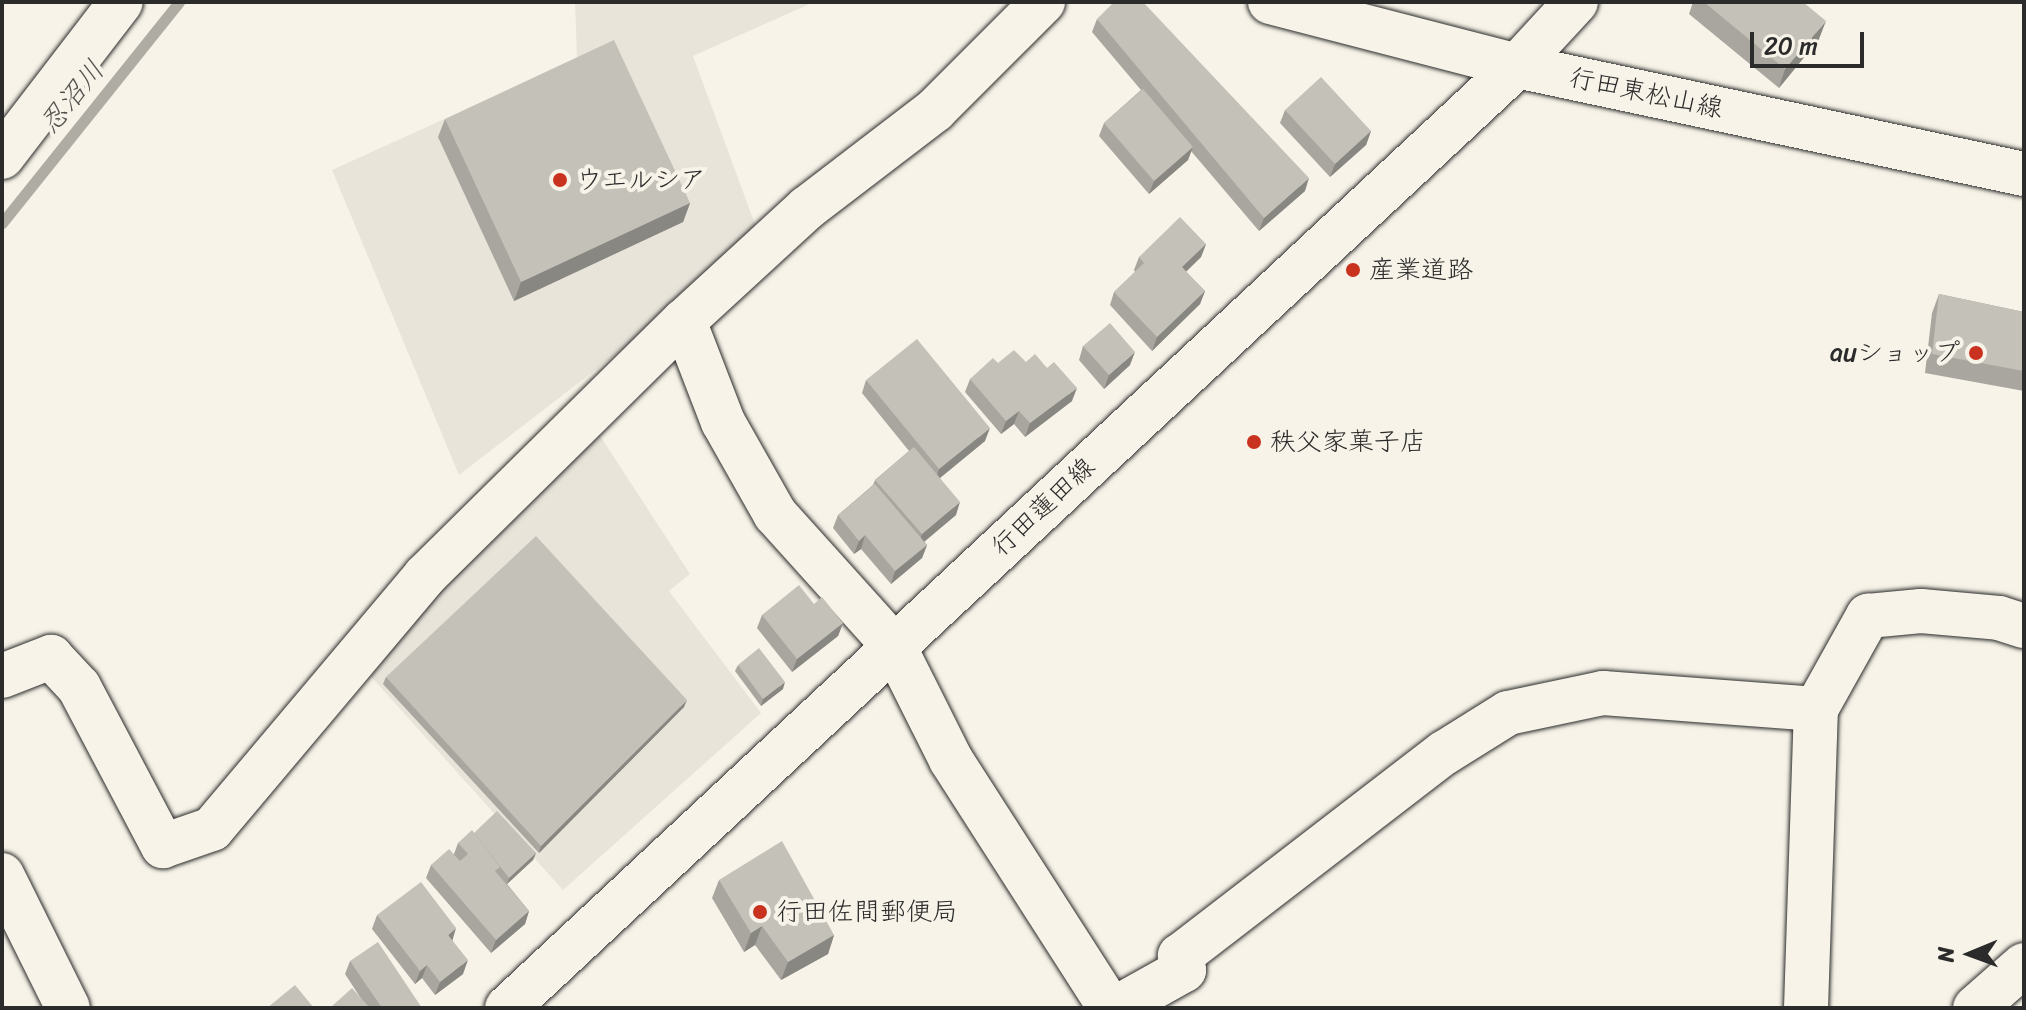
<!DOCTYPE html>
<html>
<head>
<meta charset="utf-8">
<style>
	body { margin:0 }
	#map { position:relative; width:2026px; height:1010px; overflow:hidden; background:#f7f3e8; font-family:Sriracha,"Klee One",sans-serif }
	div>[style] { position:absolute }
	.built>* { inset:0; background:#e8e4da }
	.stream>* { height:11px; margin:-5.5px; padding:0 5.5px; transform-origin:5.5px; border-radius:5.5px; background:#afaca4 }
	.roads { filter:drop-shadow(0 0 2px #2b2b2b) drop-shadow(0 0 2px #2b2b2b) }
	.minor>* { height:44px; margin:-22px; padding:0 22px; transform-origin:22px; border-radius:22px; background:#f7f3e8 }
	.major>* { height:44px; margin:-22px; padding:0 22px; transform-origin:22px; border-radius:22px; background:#f7f3e8 }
	.wall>* { inset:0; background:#a9a69f }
	.shaded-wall>* { inset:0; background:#898782 }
	.building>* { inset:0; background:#c4c1b9 }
	.dots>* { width:22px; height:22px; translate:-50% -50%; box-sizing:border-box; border:4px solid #f7f3e8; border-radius:50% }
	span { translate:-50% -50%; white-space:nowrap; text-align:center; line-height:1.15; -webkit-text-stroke:8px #f7f3e8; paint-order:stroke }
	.street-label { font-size:26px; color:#2b2b2b }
	.poi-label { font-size:26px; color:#2b2b2b }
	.left { translate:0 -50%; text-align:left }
	.right { translate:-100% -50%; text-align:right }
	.water-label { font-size:28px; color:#53524f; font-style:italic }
	.frame { position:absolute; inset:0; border:4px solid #2b2b2b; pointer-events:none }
	.north { position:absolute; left:1930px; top:914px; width:80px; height:80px; -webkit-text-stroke:6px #f7f3e8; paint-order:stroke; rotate:269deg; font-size:22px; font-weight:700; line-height:32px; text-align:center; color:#2b2b2b }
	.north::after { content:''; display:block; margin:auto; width:28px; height:36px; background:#2b2b2b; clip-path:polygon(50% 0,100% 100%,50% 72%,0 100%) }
	.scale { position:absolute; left:1750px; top:32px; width:114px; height:36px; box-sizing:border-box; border:4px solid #2b2b2b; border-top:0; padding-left:10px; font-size:24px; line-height:28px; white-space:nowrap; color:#2b2b2b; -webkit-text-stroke:6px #f7f3e8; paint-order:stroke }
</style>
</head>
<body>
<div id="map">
	<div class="built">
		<div style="clip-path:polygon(575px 2px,814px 2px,693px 56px,756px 227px,646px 331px,459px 475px,332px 170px,577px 59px)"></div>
		<div style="clip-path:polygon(593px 425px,690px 574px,669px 591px,761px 713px,563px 890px,365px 670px)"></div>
	</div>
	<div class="stream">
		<div style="left:2px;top:223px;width:283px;rotate:-51.3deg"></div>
	</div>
	<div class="roads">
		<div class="minor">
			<div style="left:2px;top:157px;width:195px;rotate:-52.5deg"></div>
			<div style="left:684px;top:321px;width:108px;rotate:68.9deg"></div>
			<div style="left:723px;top:422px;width:106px;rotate:60.5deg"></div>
			<div style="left:775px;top:514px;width:178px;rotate:48deg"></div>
			<div style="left:894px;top:646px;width:127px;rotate:63.4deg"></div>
			<div style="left:951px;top:760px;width:295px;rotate:57.3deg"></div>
			<div style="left:2px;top:676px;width:53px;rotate:-21.2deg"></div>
			<div style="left:51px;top:657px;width:41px;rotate:47deg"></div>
			<div style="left:79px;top:687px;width:180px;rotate:62.2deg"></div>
			<div style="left:163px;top:846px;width:52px;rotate:-19.1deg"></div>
			<div style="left:212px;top:829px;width:331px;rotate:-49.9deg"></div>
			<div style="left:425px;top:576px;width:363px;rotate:-44.6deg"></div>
			<div style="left:684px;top:321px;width:167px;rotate:-42.6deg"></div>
			<div style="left:807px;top:208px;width:161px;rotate:-37.4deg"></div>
			<div style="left:935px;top:110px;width:153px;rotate:-45deg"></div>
			<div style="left:2px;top:875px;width:148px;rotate:63.6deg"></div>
			<div style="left:1116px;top:1008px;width:78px;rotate:-29.2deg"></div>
			<div style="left:1184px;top:970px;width:15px;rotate:-106deg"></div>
			<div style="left:1180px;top:956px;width:333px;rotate:-37.6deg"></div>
			<div style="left:1444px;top:753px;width:75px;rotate:-32deg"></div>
			<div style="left:1508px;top:713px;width:97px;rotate:-11.9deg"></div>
			<div style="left:1603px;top:693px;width:214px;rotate:4.3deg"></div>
			<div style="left:1816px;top:709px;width:107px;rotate:-60.8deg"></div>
			<div style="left:1868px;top:616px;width:53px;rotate:-5.4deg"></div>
			<div style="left:1921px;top:611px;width:78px;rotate:5.1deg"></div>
			<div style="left:1999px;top:618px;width:26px;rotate:18deg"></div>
			<div style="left:1806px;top:1008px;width:299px;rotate:-88.1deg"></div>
			<div style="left:1975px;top:1008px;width:65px;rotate:-41.3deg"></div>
		</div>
		<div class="major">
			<div style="left:1270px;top:2px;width:255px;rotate:14.5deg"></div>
			<div style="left:1517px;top:66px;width:518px;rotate:12.03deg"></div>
			<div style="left:507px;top:1008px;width:1381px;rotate:-43deg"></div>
			<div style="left:1517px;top:66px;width:87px;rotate:-47.3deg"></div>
		</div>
	</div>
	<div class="wall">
		<div style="clip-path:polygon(1693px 2px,1803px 2px,1819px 39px,1779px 88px,1689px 14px)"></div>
		<div style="clip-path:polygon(1097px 19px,1305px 191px,1259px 231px,1191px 151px,1188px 160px,1149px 194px,1099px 136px,1104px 123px,1141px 90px,1092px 32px)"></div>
		<div style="clip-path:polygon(1285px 110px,1371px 131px,1366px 145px,1330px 177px,1280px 123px)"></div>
		<div style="clip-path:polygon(445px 119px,690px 203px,683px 222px,514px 301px,438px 137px)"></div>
		<div style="clip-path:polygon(1206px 244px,1201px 257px,1186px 272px,1205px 291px,1200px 304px,1152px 351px,1110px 305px,1114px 292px,1135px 272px,1134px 270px,1139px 257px)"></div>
		<div style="clip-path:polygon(1939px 294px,2024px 312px,2024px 391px,1925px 373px,1932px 313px)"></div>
		<div style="clip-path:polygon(1083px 346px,1130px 365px,1104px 389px,1079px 360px)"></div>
		<div style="clip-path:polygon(1026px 362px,1047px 368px,1072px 401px,1025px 437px,1014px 424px,1001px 434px,965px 392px,970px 379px,998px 363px)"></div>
		<div style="clip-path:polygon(866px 380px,985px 441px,940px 478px,956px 515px,924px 541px,927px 545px,922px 558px,891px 584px,861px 549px,854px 554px,833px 528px,838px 515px,873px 485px,875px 480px,909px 451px,862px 393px)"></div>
		<div style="clip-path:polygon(814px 604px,843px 623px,838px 636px,792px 672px,757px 628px,762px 615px)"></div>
		<div style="clip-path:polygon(738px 665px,783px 689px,761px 706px,735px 671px)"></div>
		<div style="clip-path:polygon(386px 677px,684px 707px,539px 853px,383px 684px)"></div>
		<div style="clip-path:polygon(474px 833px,536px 853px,533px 860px,507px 884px,529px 911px,525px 924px,491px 953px,426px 878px,431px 865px,454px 854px,458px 843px)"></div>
		<div style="clip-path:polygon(719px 880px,834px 935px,828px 954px,781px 980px,755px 945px,744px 952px,712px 898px)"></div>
		<div style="clip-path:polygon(377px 915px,452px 940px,463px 974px,435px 995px,422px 978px,415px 984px,372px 929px)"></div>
		<div style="clip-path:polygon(350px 961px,422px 1008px,330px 1008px,362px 1000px,345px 974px)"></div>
	</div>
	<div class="shaded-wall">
		<div style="clip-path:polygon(1826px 21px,1819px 39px,1779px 88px,1785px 69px)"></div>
		<div style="clip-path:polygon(1371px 131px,1366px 145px,1330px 177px,1335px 164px)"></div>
		<div style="clip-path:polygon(1193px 147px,1188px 160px,1149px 194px,1154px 181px)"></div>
		<div style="clip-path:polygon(1309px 178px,1305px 191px,1259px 231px,1264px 218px)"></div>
		<div style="clip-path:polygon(690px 203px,683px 222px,514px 301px,521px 282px)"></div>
		<div style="clip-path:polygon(1206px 244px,1201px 257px,1177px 280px,1182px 267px)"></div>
		<div style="clip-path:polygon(1205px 291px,1200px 304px,1152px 351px,1157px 337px)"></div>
		<div style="clip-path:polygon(1135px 352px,1130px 365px,1104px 389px,1109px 375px)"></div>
		<div style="clip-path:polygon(1077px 388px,1072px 401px,1025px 437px,1030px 423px)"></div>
		<div style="clip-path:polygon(1019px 411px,1014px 424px,1001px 434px,1006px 421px)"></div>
		<div style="clip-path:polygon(990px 428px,985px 441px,935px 482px,939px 469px)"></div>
		<div style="clip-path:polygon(960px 502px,956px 515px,917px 548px,922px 534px)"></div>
		<div style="clip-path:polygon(865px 535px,861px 549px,854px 554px,859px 541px)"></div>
		<div style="clip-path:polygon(927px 545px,922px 558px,891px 584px,895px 571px)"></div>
		<div style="clip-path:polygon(843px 623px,838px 636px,792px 672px,797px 659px)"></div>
		<div style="clip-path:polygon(785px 682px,783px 689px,761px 706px,763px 699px)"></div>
		<div style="clip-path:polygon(687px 700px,684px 707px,539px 853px,541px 846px)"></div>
		<div style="clip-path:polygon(536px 853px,533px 860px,507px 884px,509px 878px)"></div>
		<div style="clip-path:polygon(529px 911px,525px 924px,491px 953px,496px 940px)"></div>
		<div style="clip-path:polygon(762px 926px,755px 945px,744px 952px,751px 933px)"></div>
		<div style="clip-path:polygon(456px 928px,452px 942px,448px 935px)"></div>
		<div style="clip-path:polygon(834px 935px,828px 954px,781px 980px,788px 962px)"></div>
		<div style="clip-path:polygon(468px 960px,463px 974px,435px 995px,440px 982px)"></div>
		<div style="clip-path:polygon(427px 965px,422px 978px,415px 984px,420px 971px)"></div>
	</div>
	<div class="building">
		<div style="clip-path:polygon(1114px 2px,1143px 2px,1309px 178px,1264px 218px,1097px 19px)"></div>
		<div style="clip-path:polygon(1704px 2px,1803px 2px,1826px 21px,1785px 69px)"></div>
		<div style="clip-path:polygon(614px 40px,690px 203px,521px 282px,445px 119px)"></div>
		<div style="clip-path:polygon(1321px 77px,1371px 131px,1335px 164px,1285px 110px)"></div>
		<div style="clip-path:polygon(1143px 89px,1193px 147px,1154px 181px,1104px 123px)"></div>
		<div style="clip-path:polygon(1180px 217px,1206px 244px,1182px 267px,1205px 291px,1157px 337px,1114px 292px,1144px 263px,1139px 257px)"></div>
		<div style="clip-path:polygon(1939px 294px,2024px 312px,2024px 371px,1932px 354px)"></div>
		<div style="clip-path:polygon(1110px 323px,1135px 352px,1109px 375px,1083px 346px)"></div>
		<div style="clip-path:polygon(917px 339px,990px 428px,939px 469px,866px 380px)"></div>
		<div style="clip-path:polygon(1014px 350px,1026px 362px,1035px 354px,1047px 368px,1054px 362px,1077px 388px,1030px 423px,1019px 411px,1006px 421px,970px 379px,993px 358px,998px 363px)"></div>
		<div style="clip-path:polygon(914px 447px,960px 502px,922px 534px,875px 480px)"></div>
		<div style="clip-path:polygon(875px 484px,927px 545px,895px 571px,865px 535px,859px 541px,838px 515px)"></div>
		<div style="clip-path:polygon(536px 536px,687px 700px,541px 846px,386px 677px)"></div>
		<div style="clip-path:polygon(799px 585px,814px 604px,822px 597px,843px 623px,797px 659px,762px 615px)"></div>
		<div style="clip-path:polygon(759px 648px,785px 682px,763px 699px,738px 665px)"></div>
		<div style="clip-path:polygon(497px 811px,536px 853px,509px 878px,474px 833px)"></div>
		<div style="clip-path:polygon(472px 830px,500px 867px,495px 871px,529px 911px,496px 940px,431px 865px,449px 849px,460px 861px,468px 854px,458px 843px)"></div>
		<div style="clip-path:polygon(782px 841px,834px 935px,788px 962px,762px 926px,751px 933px,719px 880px)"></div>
		<div style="clip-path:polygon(421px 882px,456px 928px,448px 935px,468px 960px,440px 982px,427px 965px,420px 971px,377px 915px)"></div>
		<div style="clip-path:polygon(378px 942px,422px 1008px,382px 1008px,350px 961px)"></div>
		<div style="clip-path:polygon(295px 985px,314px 1008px,267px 1008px)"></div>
		<div style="clip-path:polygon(352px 988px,370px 1008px,330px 1008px)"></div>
	</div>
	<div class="dots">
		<div style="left:560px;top:180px;background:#c8321e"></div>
		<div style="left:1353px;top:270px;background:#c8321e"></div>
		<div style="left:1976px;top:353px;background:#c8321e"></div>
		<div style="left:1254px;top:442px;background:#c8321e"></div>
		<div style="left:760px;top:912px;background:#c8321e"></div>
	</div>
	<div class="street-label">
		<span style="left:1646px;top:93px;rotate:12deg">行田東松山線</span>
		<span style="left:1043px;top:507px;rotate:-43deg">行田蓮田線</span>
	</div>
	<div class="poi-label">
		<span class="left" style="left:576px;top:180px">ウエルシア</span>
		<span class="left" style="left:1369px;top:270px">産業道路</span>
		<span class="right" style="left:1960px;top:353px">auショップ</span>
		<span class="left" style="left:1270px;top:442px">秩父家菓子店</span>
		<span class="left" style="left:776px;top:912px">行田佐間郵便局</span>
	</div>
	<div class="water-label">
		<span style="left:72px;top:97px;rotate:-51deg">忍沼川</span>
	</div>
	<div class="frame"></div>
	<div class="north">N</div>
	<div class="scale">20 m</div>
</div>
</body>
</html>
